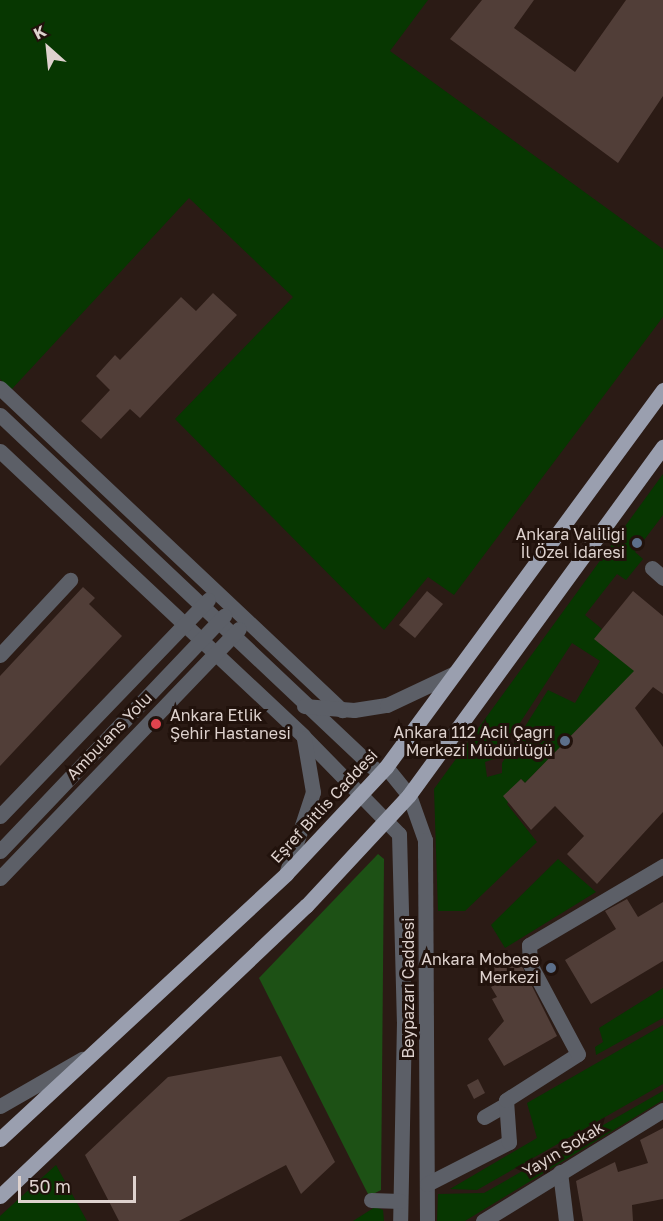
<!DOCTYPE html>
<html>
<head>
<meta charset="utf-8">
<style>
	body { margin:0 }
	#map { position:relative; width:663px; height:1221px; overflow:hidden; background:#2b1b15; font-family:"Golos Text",sans-serif }
	div>[style] { position:absolute }
	.green>* { inset:0; background:#073701 }
	.forest>* { inset:0; background:#1d5115 }
	.building>* { inset:0; background:#513e38 }
	.minor>* { height:15px; margin:-7.5px; padding:0 7.5px; transform-origin:7.5px; border-radius:7.5px; background:#5c5f67 }
	.major>* { height:15px; margin:-7.5px; padding:0 7.5px; transform-origin:7.5px; border-radius:7.5px; background:#9a9faf }
	.dots>* { width:16px; height:16px; translate:-50% -50%; box-sizing:border-box; border:3px solid #21120c; border-radius:50% }
	span { translate:-50% -50%; white-space:nowrap; text-align:center; line-height:1.15; -webkit-text-stroke:6px #21120c; paint-order:stroke }
	.poi-label { font-size:16px; color:#ded2ce }
	.right { translate:-100% -50%; text-align:right }
	.left { translate:0 -50%; text-align:left }
	.street-label { font-size:16px; color:#ded2ce }
	.north { position:absolute; left:18px; top:18px; width:60px; height:60px; -webkit-text-stroke:4px #21120c; paint-order:stroke; rotate:333deg; font-size:16px; font-weight:700; line-height:24px; text-align:center; color:#ded2ce }
	.north::after { content:''; display:block; margin:auto; width:21px; height:27px; background:#ded2ce; clip-path:polygon(50% 0,100% 100%,50% 72%,0 100%) }
	.scale { position:absolute; left:18px; top:1176px; width:118px; height:27px; box-sizing:border-box; border:3px solid #ded2ce; border-top:0; padding-left:8px; font-size:18px; line-height:21px; white-space:nowrap; color:#ded2ce; -webkit-text-stroke:4px #21120c; paint-order:stroke }
</style>
</head>
<body>
<div id="map">
	<div class="green">
		<div style="clip-path:polygon(0 0,428px 0,390px 51px,663px 249px,663px 317px,454px 595px,428px 577px,384px 630px,175px 419px,293px 297px,189px 198px,11px 390px,0 379px)"></div>
		<div style="clip-path:polygon(evenodd,663px 474px,663px 515px,635px 552px,643px 559px,626px 580px,617px 574px,585px 615px,602px 629px,595px 639px,635px 671px,525px 783px,521px 779px,507px 804px,537px 842px,465px 911px,438px 911px,434px 789px,663px 474px,572px 643px,600px 661px,575px 703px,548px 690px,502px 763px,502px 773px,487px 777px,485px 762px,497px 758px,572px 643px)"></div>
		<div style="clip-path:polygon(558px 859px,596px 892px,505px 948px,491px 925px)"></div>
		<div style="clip-path:polygon(663px 988px,663px 1018px,596px 1055px,595px 1047px,603px 1042px,599px 1028px)"></div>
		<div style="clip-path:polygon(663px 1025px,663px 1084px,477px 1190px,450px 1189px,537px 1138px,527px 1103px)"></div>
		<div style="clip-path:polygon(663px 1091px,663px 1100px,465px 1221px,437px 1221px,438px 1194px,484px 1193px)"></div>
		<div style="clip-path:polygon(56px 1165px,87px 1221px,0 1221px,0 1216px)"></div>
		<div style="clip-path:polygon(375px 1207px,383px 1210px,384px 1221px,353px 1221px)"></div>
	</div>
	<div class="forest">
		<div style="clip-path:polygon(378px 854px,384px 859px,381px 1190px,369px 1196px,259px 978px)"></div>
	</div>
	<div class="building">
		<div style="clip-path:polygon(482px 0,534px 0,514px 28px,575px 72px,626px 0,663px 0,663px 96px,618px 163px,450px 39px)"></div>
		<div style="clip-path:polygon(213px 293px,237px 315px,140px 418px,130px 409px,101px 439px,81px 421px,110px 390px,96px 376px,115px 355px,120px 360px,181px 297px,196px 311px)"></div>
		<div style="clip-path:polygon(83px 587px,95px 598px,89px 604px,122px 636px,0 766px,0 676px)"></div>
		<div style="clip-path:polygon(427px 591px,443px 604px,415px 638px,399px 625px)"></div>
		<div style="clip-path:polygon(633px 591px,663px 616px,663px 694px,653px 687px,635px 708px,663px 747px,663px 812px,597px 884px,567px 854px,584px 836px,555px 806px,531px 830px,503px 796px,521px 779px,525px 783px,634px 671px,594px 639px)"></div>
		<div style="clip-path:polygon(627px 899px,638px 917px,663px 902px,663px 961px,591px 1004px,565px 960px,616px 929px,605px 911px)"></div>
		<div style="clip-path:polygon(516px 954px,557px 1036px,504px 1066px,488px 1039px,504px 1021px,492px 999px,497px 997px,491px 987px,498px 983px,490px 968px)"></div>
		<div style="clip-path:polygon(281px 1056px,335px 1162px,301px 1194px,286px 1165px,179px 1221px,119px 1221px,85px 1155px,168px 1077px)"></div>
		<div style="clip-path:polygon(478px 1079px,485px 1093px,474px 1099px,467px 1085px)"></div>
		<div style="clip-path:polygon(663px 1128px,663px 1199px,632px 1205px,633px 1221px,583px 1221px,576px 1181px,615px 1162px,618px 1172px,648px 1163px,640px 1140px)"></div>
	</div>
	<div class="minor">
		<div style="left:0;top:388px;width:470px;rotate:43.3deg"></div>
		<div style="left:0;top:415px;width:521px;rotate:43.37deg"></div>
		<div style="left:0;top:451px;width:416px;rotate:43.2deg"></div>
		<div style="left:303px;top:736px;width:137px;rotate:45.6deg"></div>
		<div style="left:399px;top:834px;width:187px;rotate:88.5deg"></div>
		<div style="left:404px;top:1021px;width:200px;rotate:91.1deg"></div>
		<div style="left:652px;top:568px;width:15px;rotate:42deg"></div>
		<div style="left:0;top:655px;width:103px;rotate:-47deg"></div>
		<div style="left:304px;top:706px;width:50px;rotate:4.6deg"></div>
		<div style="left:354px;top:710px;width:33px;rotate:-9deg"></div>
		<div style="left:387px;top:705px;width:75px;rotate:-25.2deg"></div>
		<div style="left:386px;top:767px;width:36px;rotate:51deg"></div>
		<div style="left:409px;top:795px;width:48px;rotate:70.4deg"></div>
		<div style="left:425px;top:840px;width:381px;rotate:89.7deg"></div>
		<div style="left:0;top:816px;width:300px;rotate:-46.1deg"></div>
		<div style="left:0;top:851px;width:325px;rotate:-46.4deg"></div>
		<div style="left:287px;top:871px;width:83px;rotate:-71.8deg"></div>
		<div style="left:313px;top:792px;width:54px;rotate:-99.6deg"></div>
		<div style="left:0;top:878px;width:345px;rotate:-46.2deg"></div>
		<div style="left:0;top:1106px;width:95px;rotate:-29.8deg"></div>
		<div style="left:484px;top:1117px;width:22px;rotate:-30deg"></div>
		<div style="left:560px;top:1172px;width:49px;rotate:83deg"></div>
		<div style="left:427px;top:1184px;width:92px;rotate:-27.1deg"></div>
		<div style="left:509px;top:1142px;width:42px;rotate:-94.1deg"></div>
		<div style="left:506px;top:1100px;width:85px;rotate:-32.6deg"></div>
		<div style="left:578px;top:1054px;width:102px;rotate:-118.1deg"></div>
		<div style="left:530px;top:964px;width:19px;rotate:-93deg"></div>
		<div style="left:529px;top:945px;width:156px;rotate:-30.5deg"></div>
		<div style="left:371px;top:1200px;width:29px;rotate:2deg"></div>
		<div style="left:483px;top:1221px;width:211px;rotate:-31.7deg"></div>
	</div>
	<div class="major">
		<div style="left:0;top:1139px;width:390px;rotate:-42.8deg"></div>
		<div style="left:286px;top:874px;width:146px;rotate:-46.9deg"></div>
		<div style="left:386px;top:767px;width:468px;rotate:-53.7deg"></div>
		<div style="left:0;top:1196px;width:422px;rotate:-43.5deg"></div>
		<div style="left:306px;top:906px;width:151px;rotate:-47.1deg"></div>
		<div style="left:409px;top:795px;width:431px;rotate:-53.9deg"></div>
	</div>
	<div class="dots">
		<div style="left:637px;top:543px;background:#5c6f8a"></div>
		<div style="left:156px;top:724px;background:#e0444e"></div>
		<div style="left:565px;top:741px;background:#5c6f8a"></div>
		<div style="left:551px;top:968px;background:#5c6f8a"></div>
	</div>
	<div class="poi-label">
		<span class="right" style="left:625px;top:543px">Ankara Valiliği<br>İl Özel İdaresi</span>
		<span class="left" style="left:170px;top:724px">Ankara Etlik<br>Şehir Hastanesi</span>
		<span class="right" style="left:553px;top:741px">Ankara 112 Acil Çağrı<br>Merkezi Müdürlüğü</span>
		<span class="right" style="left:539px;top:968px">Ankara Mobese<br>Merkezi</span>
	</div>
	<div class="street-label">
		<span style="left:109px;top:736px;rotate:-46deg">Ambulans Yolu</span>
		<span style="left:324px;top:806px;rotate:-47deg">Eşref Bitlis Caddesi</span>
		<span style="left:408px;top:988px;rotate:-90deg">Beypazarı Caddesi</span>
		<span style="left:563px;top:1149px;rotate:-31deg">Yayın Sokak</span>
	</div>
	<div class="north">K</div>
	<div class="scale">50 m</div>
</div>
</body>
</html>
